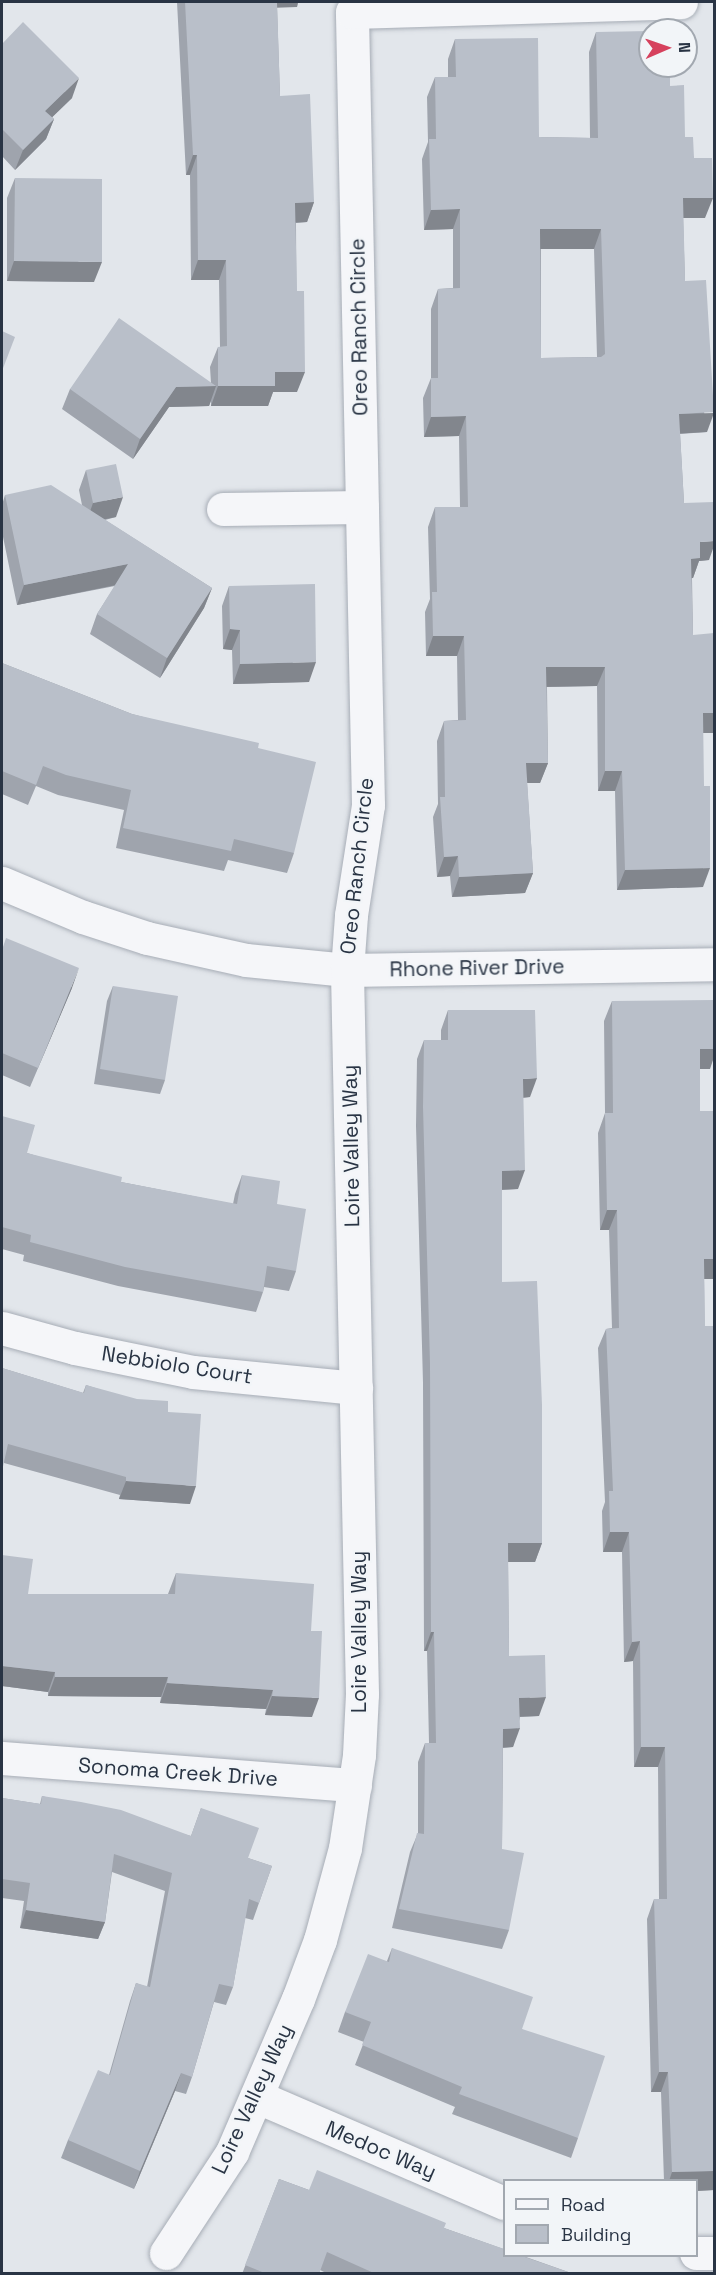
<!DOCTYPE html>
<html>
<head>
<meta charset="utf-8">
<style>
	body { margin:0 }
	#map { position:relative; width:716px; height:2275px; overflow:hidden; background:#e2e6eb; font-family:"Space Grotesk",sans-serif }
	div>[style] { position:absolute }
	.roads { filter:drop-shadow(0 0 2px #a7adb6) drop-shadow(0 0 2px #a7adb6) }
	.minor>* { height:33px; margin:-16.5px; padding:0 16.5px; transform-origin:16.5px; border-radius:16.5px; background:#f5f6f9 }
	.wall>* { inset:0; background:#9fa4ad }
	.shaded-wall>* { inset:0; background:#82868d }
	.building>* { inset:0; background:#b9bfc9 }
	span { translate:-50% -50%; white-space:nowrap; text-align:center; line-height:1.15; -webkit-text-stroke:4.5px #f2f5f8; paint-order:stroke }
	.street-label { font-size:21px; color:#293444 }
	.frame { position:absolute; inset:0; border:3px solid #293444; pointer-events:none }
	.legend { position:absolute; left:503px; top:2179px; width:195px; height:78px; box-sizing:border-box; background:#f2f5f8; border:2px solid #a2a8b0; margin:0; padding:8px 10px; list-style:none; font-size:18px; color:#293444 }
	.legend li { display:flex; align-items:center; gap:12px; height:30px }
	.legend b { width:30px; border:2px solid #a2a8b0 }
	.north { position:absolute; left:638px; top:18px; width:60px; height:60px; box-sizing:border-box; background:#f2f5f8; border:2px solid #a2a8b0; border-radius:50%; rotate:88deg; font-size:16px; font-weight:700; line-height:24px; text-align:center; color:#293444 }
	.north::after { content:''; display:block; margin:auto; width:21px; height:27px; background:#d6415d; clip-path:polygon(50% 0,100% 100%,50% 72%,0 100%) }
</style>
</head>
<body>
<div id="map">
	<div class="roads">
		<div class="minor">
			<div style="left:223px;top:509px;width:139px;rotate:-0.8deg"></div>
			<div style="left:2px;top:883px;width:88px;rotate:22.8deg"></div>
			<div style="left:83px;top:917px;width:67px;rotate:18.2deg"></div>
			<div style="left:147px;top:938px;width:101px;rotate:12.5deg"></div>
			<div style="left:246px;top:960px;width:101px;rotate:5.7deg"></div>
			<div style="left:347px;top:970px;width:367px;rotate:-0.9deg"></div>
			<div style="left:2px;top:1328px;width:76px;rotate:15.3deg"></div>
			<div style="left:75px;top:1348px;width:120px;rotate:11.5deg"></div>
			<div style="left:193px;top:1372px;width:164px;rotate:5.6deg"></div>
			<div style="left:2px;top:1758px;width:354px;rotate:4.4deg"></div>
			<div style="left:258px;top:2097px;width:268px;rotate:23.3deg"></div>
			<div style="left:166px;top:2253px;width:121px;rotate:-56.8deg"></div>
			<div style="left:232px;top:2152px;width:167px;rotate:-66.7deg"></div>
			<div style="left:298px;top:1999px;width:63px;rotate:-69.6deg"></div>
			<div style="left:320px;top:1940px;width:95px;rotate:-74.8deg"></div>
			<div style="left:345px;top:1848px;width:94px;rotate:-81.4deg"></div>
			<div style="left:359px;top:1755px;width:61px;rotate:-87.2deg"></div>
			<div style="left:362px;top:1694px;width:724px;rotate:-91.19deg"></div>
			<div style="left:347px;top:970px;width:55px;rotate:-85.8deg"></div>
			<div style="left:351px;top:915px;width:111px;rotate:-81.2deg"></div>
			<div style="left:368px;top:805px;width:793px;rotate:-91.16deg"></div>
			<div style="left:352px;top:12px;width:329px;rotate:-1.7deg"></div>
			<div style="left:696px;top:2253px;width:18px"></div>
		</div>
	</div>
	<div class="wall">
		<div style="clip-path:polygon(177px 2px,298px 2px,297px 7px,277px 7px,280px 96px,314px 202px,307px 222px,296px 223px,297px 392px,273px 392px,268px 406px,211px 406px,211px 401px,209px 406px,169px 407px,133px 459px,62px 409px,70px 389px,211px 383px,210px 367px,218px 347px,220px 347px,219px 280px,191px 280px,190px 175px,186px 175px)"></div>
		<div style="clip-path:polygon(evenodd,596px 32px,670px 86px,685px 137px,694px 158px,705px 218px,683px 218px,685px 281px,707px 432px,680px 434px,684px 503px,709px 560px,699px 561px,693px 578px,692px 578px,693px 635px,714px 733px,703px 733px,703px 887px,617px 890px,615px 791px,598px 791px,597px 686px,547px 687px,548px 763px,540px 783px,527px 783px,533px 873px,525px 893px,452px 897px,450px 876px,437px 877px,433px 817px,438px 804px,437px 741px,444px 721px,458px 720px,457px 656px,426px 656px,425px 612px,430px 599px,428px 527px,435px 507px,460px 507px,459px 436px,424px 437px,423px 398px,431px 378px,431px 309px,438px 289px,453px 288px,453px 229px,424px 230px,422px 159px,428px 142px,427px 97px,435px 77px,448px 77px,448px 59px,455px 39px,539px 137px,590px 138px,589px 52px,596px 32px,541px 249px,594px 249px,597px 357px,541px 358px,541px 249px)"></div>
		<div style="clip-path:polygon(2px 44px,72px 98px,52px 117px,54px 119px,46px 139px,15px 170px,2px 156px)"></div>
		<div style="clip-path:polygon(15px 178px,94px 282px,7px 281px,7px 198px)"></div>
		<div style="clip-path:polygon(86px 470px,116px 517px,105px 520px,212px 588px,204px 608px,160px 678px,90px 634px,97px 614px,115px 586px,17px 605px,2px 532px,2px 505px,5px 495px,82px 505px,79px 490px)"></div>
		<div style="clip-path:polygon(229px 586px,309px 682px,233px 684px,232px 650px,223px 649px,222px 606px)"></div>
		<div style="clip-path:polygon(2px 663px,132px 714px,258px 748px,294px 853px,287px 873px,228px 860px,224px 871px,116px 848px,124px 810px,58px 795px,36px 786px,28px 805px,2px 794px)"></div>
		<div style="clip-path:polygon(2px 950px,72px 988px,30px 1087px,2px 1075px)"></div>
		<div style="clip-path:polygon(113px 986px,165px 1080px,160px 1094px,94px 1084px,107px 1001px)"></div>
		<div style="clip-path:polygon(612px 1001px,710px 1069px,700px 1069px,700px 1111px,714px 1279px,704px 1279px,714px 2190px,696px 2191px,696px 2181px,664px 2181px,661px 2092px,651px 2092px,647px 1919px,654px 1899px,659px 1899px,658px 1767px,634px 1767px,633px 1661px,624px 1662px,622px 1552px,603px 1552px,602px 1511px,605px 1502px,598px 1348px,606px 1329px,612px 1328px,609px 1230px,600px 1230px,598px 1133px,605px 1113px,604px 1021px)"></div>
		<div style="clip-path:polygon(448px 1010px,530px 1097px,523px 1098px,518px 1189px,502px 1190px,502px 1282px,542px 1543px,535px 1562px,508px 1562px,509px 1656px,539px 1716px,520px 1717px,513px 1747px,503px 1748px,502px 1849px,509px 1930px,502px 1949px,392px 1928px,410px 1852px,418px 1833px,418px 1762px,425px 1743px,429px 1743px,427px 1651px,424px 1651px,423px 1383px,416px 1126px,417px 1059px,424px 1040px,441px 1040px,441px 1030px)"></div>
		<div style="clip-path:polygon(2px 1116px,27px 1153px,121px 1182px,233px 1204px,235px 1194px,242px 1175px,277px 1204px,296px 1271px,289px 1291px,264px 1287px,263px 1292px,256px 1312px,118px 1286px,23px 1261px,24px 1255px,2px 1249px)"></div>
		<div style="clip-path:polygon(2px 1368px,83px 1393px,86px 1385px,168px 1412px,190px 1504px,119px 1499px,120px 1495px,4px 1463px)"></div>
		<div style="clip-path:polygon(2px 1555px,28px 1594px,168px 1594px,176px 1573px,311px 1631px,312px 1717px,265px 1715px,266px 1709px,160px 1703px,161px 1697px,48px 1696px,48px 1692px,2px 1686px)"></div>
		<div style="clip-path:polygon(42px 1796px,191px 1836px,201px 1808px,248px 1858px,272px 1866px,253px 1920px,245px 1918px,233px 1987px,226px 2005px,214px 2002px,192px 2077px,186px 2094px,175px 2091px,134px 2189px,61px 2158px,68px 2140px,109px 2075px,130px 2001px,136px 1983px,147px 1987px,165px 1891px,112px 1872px,105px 1922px,98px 1939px,20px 1928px,24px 1901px,2px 1898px,2px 1798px,40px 1804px)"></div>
		<div style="clip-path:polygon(392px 1948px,522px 2029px,578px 2138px,571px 2158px,452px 2114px,455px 2107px,355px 2065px,364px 2042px,338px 2032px,345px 2012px,387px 1961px)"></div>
		<div style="clip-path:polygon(279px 2179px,309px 2190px,444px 2228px,574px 2274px,328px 2274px,320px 2270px,319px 2274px,242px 2274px)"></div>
	</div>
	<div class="shaded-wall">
		<div style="clip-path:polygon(271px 2px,298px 2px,297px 7px,269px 8px)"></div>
		<div style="clip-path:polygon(79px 78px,72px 98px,38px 131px,45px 111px)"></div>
		<div style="clip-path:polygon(54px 119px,46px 139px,15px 170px,23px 150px)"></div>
		<div style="clip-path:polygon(193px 155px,197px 155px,190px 175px,186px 175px)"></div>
		<div style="clip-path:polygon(683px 198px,713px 198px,705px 218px,676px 218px)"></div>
		<div style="clip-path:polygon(314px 202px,307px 222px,288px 223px,295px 203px)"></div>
		<div style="clip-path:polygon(460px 209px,453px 229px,424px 230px,431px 210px)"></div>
		<div style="clip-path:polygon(540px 229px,601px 229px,594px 249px,533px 249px)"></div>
		<div style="clip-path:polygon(198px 260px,226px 260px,219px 280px,191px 280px)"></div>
		<div style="clip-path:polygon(14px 261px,102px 262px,94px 282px,7px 281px)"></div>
		<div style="clip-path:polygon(275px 372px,305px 372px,297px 392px,273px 392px,268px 406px,211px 406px,218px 386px)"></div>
		<div style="clip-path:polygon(216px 386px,209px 406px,169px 407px,133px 459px,140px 439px,176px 387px)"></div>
		<div style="clip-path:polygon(714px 413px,707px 432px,672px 434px,679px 414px)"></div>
		<div style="clip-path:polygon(466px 416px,459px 436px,424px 437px,431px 417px)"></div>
		<div style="clip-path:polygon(123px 497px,116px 517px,86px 523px,93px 503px)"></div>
		<div style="clip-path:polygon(714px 541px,714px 546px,709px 560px,699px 561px,693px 578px,684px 579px,691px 559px,700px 542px)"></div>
		<div style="clip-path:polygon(128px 564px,121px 584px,17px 605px,24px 585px)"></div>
		<div style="clip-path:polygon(212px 588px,204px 608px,160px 678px,167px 658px)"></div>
		<div style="clip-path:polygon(230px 629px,240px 630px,232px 650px,223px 649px)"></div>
		<div style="clip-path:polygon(433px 636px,464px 636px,457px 656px,426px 656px)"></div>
		<div style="clip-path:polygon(316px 662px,309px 682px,233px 684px,240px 664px)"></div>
		<div style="clip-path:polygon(546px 667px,605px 667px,597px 686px,539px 687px)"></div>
		<div style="clip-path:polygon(703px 713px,714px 713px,714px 733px,696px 733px)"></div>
		<div style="clip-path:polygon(526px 763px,548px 763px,540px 783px,518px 783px)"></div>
		<div style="clip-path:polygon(605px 771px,622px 771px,615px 791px,598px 791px)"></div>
		<div style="clip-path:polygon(458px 856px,450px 876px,437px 877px,444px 857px)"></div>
		<div style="clip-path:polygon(710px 868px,703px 887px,617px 890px,625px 870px)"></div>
		<div style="clip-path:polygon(533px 873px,525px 893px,452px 897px,459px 877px)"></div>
		<div style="clip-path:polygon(79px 968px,72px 988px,30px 1087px,38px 1068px)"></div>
		<div style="clip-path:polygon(700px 1049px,714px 1049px,714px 1057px,710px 1069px,693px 1069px)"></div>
		<div style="clip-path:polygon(537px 1078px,530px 1097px,516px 1098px,523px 1079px)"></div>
		<div style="clip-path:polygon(525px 1170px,518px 1189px,495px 1190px,502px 1171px)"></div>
		<div style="clip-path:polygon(607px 1210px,617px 1210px,609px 1230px,600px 1230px)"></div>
		<div style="clip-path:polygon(704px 1259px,714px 1259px,714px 1279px,697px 1279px)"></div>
		<div style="clip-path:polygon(126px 1481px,196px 1486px,190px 1504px,119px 1499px)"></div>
		<div style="clip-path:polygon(610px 1532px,629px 1532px,622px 1552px,603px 1552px)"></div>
		<div style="clip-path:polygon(508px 1543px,542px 1543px,535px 1562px,501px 1562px)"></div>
		<div style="clip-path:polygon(431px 1632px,434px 1632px,427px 1651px,424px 1651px)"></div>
		<div style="clip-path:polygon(640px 1641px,633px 1661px,624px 1662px,632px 1642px)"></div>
		<div style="clip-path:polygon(2px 1666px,55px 1672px,48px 1692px,2px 1686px)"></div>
		<div style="clip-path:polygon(55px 1677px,168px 1677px,161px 1697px,48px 1696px)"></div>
		<div style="clip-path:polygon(167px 1683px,273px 1690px,266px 1709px,160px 1703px)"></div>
		<div style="clip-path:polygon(272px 1696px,319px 1698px,312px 1717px,265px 1715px)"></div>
		<div style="clip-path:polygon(546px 1697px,539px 1716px,512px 1717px,519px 1698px)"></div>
		<div style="clip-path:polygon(520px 1728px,513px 1747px,496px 1748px,503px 1729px)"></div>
		<div style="clip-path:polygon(641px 1747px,665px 1747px,658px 1767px,634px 1767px)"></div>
		<div style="clip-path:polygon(26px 1910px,105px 1922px,98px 1939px,20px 1928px)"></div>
		<div style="clip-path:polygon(659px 2072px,668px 2072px,661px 2092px,651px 2092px)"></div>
		<div style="clip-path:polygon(181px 2073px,175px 2091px,134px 2189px,140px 2171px)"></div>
		<div style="clip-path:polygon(714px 2171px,714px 2190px,696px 2191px,696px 2181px,669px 2181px,672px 2172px)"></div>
	</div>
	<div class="building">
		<div style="clip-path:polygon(185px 2px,277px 2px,280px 96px,310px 94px,314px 202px,295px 203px,297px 291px,304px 291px,305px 372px,275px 372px,275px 386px,218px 386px,218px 347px,227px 346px,226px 260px,198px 260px,197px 155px,193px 155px)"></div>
		<div style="clip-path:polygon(23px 22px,79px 78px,45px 111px,54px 119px,23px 150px,2px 129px,2px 44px)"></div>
		<div style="clip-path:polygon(evenodd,650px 31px,650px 66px,670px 66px,670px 86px,684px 85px,685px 137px,693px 137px,694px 158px,712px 158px,713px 198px,683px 198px,685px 281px,706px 280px,714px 412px,679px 414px,684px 503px,714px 502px,714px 541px,700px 542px,700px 558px,691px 559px,693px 635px,714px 633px,714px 713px,703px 713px,704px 786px,710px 786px,710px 868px,625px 870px,622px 771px,605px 771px,605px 667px,546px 667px,548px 763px,526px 763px,533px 873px,459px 877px,458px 856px,444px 857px,440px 797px,445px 797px,444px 721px,466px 720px,464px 636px,433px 636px,432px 592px,437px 592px,435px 507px,468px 507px,466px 416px,431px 417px,431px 378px,438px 378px,438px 289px,460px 288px,460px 209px,431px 210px,429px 139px,436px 139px,435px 77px,456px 77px,455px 39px,538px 38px,539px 137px,598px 138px,596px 32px,650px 31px,540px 229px,601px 229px,605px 354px,601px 357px,541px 358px,540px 229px)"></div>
		<div style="clip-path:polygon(15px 178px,102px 179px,102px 262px,14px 261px)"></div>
		<div style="clip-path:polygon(119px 318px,216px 386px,176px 387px,140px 439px,70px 389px)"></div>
		<div style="clip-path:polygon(2px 331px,15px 337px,2px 371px)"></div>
		<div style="clip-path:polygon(116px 464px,123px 497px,93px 503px,86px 470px)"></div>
		<div style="clip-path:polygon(51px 485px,212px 588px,167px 658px,97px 614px,128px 564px,24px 585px,5px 495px)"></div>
		<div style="clip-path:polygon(315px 584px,316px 662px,240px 664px,240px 630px,230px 629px,229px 586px)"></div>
		<div style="clip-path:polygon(2px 663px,132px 714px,259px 743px,258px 748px,316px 762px,294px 853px,234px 839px,231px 851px,123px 828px,131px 790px,66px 775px,43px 766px,36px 785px,2px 771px)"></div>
		<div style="clip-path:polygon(6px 938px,79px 968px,38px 1068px,2px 1053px,2px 950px)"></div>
		<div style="clip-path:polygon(113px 986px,178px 996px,165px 1080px,100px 1069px)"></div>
		<div style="clip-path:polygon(714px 1000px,714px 1049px,700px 1049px,700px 1111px,714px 1111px,714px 1259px,704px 1259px,705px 1326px,714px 1326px,714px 2171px,672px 2172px,668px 2072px,659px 2072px,654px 1899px,667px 1899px,665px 1747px,641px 1747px,640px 1641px,632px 1642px,629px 1532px,610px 1532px,609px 1491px,613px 1491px,606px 1329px,619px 1328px,617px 1210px,607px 1210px,605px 1113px,613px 1113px,612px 1001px)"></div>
		<div style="clip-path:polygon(448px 1010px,535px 1010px,537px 1078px,523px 1079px,525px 1170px,502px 1171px,502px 1282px,537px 1281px,542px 1405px,542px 1543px,508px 1543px,509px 1656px,545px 1655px,546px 1697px,519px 1698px,520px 1728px,503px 1729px,502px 1849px,524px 1853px,509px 1930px,399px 1909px,417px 1833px,424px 1834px,425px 1743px,436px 1743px,434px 1632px,431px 1632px,430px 1364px,423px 1107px,424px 1040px,448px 1040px)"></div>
		<div style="clip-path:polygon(2px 1116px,35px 1125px,27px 1153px,122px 1177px,121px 1182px,237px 1204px,242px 1175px,280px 1181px,277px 1204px,306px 1209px,296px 1271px,267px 1266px,263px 1292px,125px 1267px,30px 1242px,31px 1235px,2px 1227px)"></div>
		<div style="clip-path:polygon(2px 1368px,84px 1393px,86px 1385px,137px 1399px,168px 1401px,168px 1412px,201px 1414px,196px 1486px,126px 1481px,126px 1477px,8px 1444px,2px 1471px)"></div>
		<div style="clip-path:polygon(2px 1555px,33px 1559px,28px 1594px,175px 1594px,176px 1573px,314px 1584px,311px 1631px,322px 1631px,319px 1698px,272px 1696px,273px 1690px,167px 1683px,168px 1677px,55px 1677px,55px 1672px,2px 1666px)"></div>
		<div style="clip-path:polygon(42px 1796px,81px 1802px,121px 1810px,191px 1836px,201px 1808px,259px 1828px,248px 1858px,272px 1866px,259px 1903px,249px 1899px,233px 1987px,219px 1984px,192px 2077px,181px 2073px,140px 2171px,68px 2140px,98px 2070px,110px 2075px,136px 1983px,150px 1987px,172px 1873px,114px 1854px,105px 1922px,26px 1910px,30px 1883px,2px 1879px,2px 1798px,41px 1804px)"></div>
		<div style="clip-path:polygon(392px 1948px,533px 1997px,522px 2029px,605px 2056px,578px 2138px,459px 2094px,462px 2087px,362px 2045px,371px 2022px,345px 2012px,368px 1954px,389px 1962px)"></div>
		<div style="clip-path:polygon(317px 2170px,446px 2223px,444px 2228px,504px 2249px,504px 2256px,522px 2256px,574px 2274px,376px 2274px,327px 2252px,319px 2274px,267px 2274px,245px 2265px,279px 2179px,309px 2190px)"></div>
	</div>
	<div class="street-label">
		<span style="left:359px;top:327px;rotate:-91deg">Oreo Ranch Circle</span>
		<span style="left:357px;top:866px;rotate:-84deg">Oreo Ranch Circle</span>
		<span style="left:477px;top:968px;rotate:-1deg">Rhone River Drive</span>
		<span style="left:351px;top:1146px;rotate:-91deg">Loire Valley Way</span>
		<span style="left:177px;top:1365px;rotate:9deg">Nebbiolo Court</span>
		<span style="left:359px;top:1632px;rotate:-90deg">Loire Valley Way</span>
		<span style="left:178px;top:1772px;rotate:4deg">Sonoma Creek Drive</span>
		<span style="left:252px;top:2099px;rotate:-65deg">Loire Valley Way</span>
		<span style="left:381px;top:2150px;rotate:23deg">Medoc Way</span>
	</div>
	<div class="frame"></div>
	<ul class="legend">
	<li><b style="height:8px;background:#f5f6f9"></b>Road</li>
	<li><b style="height:16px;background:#b9bfc9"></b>Building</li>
	</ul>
	<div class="north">N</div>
</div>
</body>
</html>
